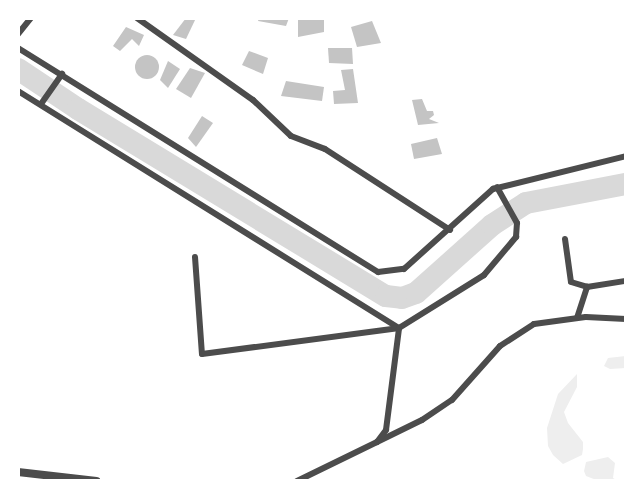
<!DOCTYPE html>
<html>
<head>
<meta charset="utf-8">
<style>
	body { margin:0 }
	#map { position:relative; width:644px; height:499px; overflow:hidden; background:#fff; font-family:Mulish,sans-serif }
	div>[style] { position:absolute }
	.green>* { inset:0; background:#eee }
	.river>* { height:22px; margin:-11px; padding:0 11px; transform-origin:11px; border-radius:11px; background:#d9d9d9 }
	.building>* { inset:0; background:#c4c4c4 }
	.round { border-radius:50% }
	.minor>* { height:6px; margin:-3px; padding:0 3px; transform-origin:3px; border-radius:3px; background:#4c4c4c }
	.tertiary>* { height:8px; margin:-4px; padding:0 4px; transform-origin:4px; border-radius:4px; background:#4c4c4c }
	span { translate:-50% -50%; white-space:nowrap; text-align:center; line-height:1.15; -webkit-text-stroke:4.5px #fff; paint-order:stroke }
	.frame { position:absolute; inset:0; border:20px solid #fff; pointer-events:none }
</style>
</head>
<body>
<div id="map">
	<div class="green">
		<div style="clip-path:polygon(626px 356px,626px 368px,610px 369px,604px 366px,608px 358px)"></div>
		<div style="clip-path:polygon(577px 374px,577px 387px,564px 412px,568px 423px,583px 442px,583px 449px,582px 455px,563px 464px,553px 455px,548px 446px,547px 428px,558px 394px)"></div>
		<div style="clip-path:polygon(608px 457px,615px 463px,613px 478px,618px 481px,599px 481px,586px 476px,584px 471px,586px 462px)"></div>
	</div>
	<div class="river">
		<div style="left:18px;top:69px;width:72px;rotate:33.7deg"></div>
		<div style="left:78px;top:109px;width:360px;rotate:31.3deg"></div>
		<div style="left:386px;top:296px;width:16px;rotate:7deg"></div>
		<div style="left:402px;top:298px;width:15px;rotate:-20deg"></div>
		<div style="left:416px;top:293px;width:102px;rotate:-41.8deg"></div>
		<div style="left:492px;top:225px;width:40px;rotate:-32.9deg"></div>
		<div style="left:526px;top:203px;width:102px;rotate:-10.8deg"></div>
	</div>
	<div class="building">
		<div style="clip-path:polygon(186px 18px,196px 18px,186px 39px,173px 35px)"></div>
		<div style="clip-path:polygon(259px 18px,289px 18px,286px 26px,258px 21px)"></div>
		<div style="clip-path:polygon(298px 18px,324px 18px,324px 32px,298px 37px)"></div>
		<div style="clip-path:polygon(372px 21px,381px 43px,357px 47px,351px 27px)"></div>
		<div style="clip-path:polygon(126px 27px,144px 35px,139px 46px,132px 39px,120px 51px,113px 46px)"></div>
		<div style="clip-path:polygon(328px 48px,352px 48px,353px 64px,329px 63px)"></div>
		<div style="clip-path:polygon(249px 51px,268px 58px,263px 74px,242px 65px)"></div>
		<div class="round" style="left:135px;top:55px;width:24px;height:24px"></div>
		<div style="clip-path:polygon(168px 61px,180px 69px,168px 88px,160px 80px)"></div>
		<div style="clip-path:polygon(190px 68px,205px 73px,191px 98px,176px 89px)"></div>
		<div style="clip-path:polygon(353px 69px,358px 103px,334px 104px,333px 91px,345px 90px,341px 70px)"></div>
		<div style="clip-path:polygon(286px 81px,324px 87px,322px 101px,281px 96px)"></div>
		<div style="clip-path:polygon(422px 99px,427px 111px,433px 111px,434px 115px,429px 119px,439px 123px,418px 125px,412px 100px)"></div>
		<div style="clip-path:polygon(202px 116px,213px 123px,196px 147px,188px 138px)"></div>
		<div style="clip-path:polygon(437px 138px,442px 154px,414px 159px,411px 144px)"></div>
	</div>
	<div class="minor">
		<div style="left:137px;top:18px;width:142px;rotate:35.3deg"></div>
		<div style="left:253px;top:100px;width:52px;rotate:43.5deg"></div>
		<div style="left:291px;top:136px;width:36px;rotate:21deg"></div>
		<div style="left:325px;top:149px;width:149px;rotate:32.9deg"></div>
		<div style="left:18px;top:34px;width:21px;rotate:-51deg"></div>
		<div style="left:18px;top:48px;width:424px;rotate:31.9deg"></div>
		<div style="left:378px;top:272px;width:26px;rotate:-7deg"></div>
		<div style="left:404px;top:269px;width:120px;rotate:-42deg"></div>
		<div style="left:493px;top:189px;width:137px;rotate:-13.9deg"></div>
		<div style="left:18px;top:91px;width:449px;rotate:31.9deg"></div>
		<div style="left:41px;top:104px;width:37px;rotate:-55deg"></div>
		<div style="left:565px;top:239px;width:43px;rotate:82.1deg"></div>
		<div style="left:571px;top:282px;width:17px;rotate:17deg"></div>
		<div style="left:195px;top:257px;width:97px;rotate:85.9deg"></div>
		<div style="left:202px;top:354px;width:199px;rotate:-7.5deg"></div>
		<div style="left:399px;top:328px;width:100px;rotate:-31.9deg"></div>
		<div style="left:484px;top:275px;width:50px;rotate:-49.9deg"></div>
		<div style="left:516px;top:237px;width:14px;rotate:-86deg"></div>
		<div style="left:517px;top:223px;width:41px;rotate:-119.1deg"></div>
		<div style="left:577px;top:318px;width:33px;rotate:-72deg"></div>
		<div style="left:587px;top:287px;width:39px;rotate:-9deg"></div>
		<div style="left:377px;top:442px;width:50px;rotate:-26.1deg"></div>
		<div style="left:422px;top:420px;width:36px;rotate:-34deg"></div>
		<div style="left:452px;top:400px;width:72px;rotate:-48.4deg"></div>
		<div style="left:500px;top:346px;width:40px;rotate:-32.9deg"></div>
		<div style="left:534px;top:324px;width:52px;rotate:-7.7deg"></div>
		<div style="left:586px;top:317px;width:40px;rotate:2.9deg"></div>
		<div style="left:297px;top:481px;width:89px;rotate:-26deg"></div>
		<div style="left:377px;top:442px;width:15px;rotate:-53deg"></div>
		<div style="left:386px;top:430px;width:103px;rotate:-82.7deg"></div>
	</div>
	<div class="tertiary">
		<div style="left:18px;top:472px;width:79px;rotate:6.6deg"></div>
	</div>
	<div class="frame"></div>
</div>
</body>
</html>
